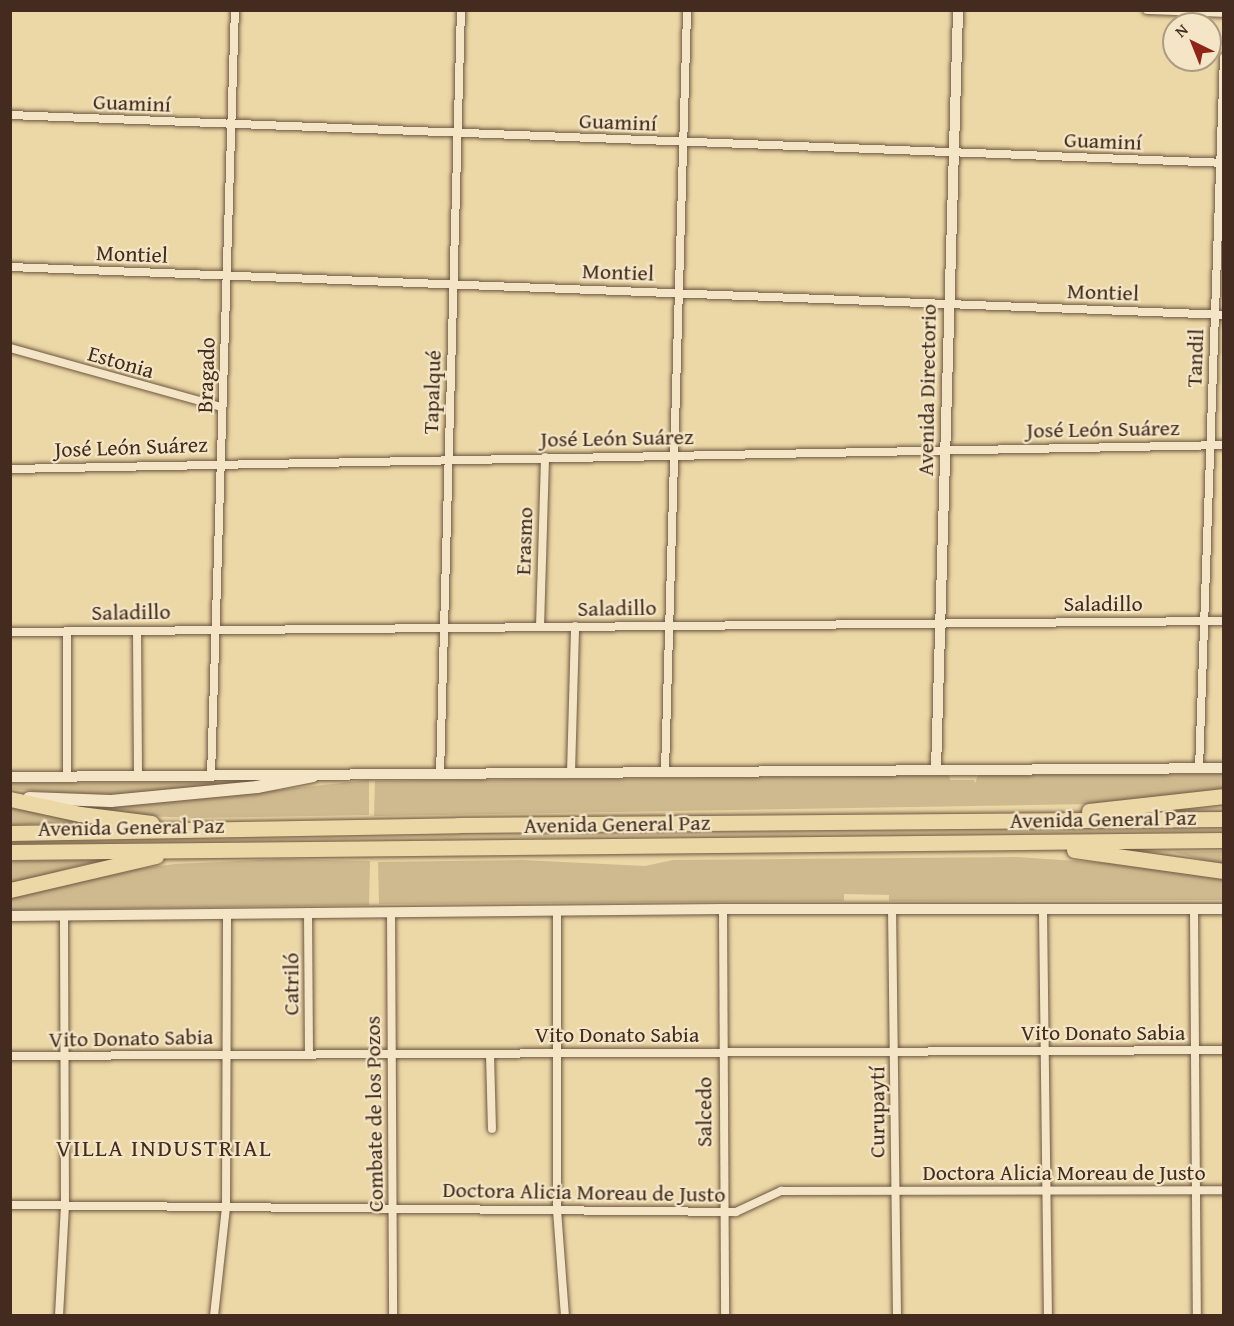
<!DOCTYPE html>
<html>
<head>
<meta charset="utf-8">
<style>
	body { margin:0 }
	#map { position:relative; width:1234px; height:1326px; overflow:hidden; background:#ecd7a6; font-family:"Gentium Book Plus",serif }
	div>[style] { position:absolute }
	.green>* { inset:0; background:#cfba8f }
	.roads { filter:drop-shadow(0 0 2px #6d5741) drop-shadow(0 0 2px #6d5741) }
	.minor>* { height:8px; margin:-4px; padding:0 4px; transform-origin:4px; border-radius:4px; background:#f3e5c5 }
	.tertiary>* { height:10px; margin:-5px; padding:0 5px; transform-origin:5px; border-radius:5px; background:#f3e5c5 }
	.secondary>* { height:12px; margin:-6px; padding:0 6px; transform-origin:6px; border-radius:6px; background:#f3e5c5 }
	.motorway>* { height:15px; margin:-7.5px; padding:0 7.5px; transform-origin:7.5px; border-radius:7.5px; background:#ecd7a6 }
	span { translate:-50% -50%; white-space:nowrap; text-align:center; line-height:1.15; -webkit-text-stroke:4.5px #f3e5c5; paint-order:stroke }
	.street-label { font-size:22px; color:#432c1f }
	.neighbourhood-label { font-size:24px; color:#432c1f; letter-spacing:1.5px }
	.frame { position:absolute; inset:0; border:12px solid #432c1f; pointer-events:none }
	.north { position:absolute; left:1162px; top:12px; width:60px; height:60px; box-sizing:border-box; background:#f3e5c5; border:2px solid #ad9b83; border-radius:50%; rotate:317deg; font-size:16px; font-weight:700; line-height:24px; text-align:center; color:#432c1f }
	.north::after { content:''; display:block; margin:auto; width:21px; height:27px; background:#8f2418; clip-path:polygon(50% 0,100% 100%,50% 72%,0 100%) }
</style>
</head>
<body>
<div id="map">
	<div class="green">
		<div style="clip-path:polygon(1223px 774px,1223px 791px,1090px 804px,374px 816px,375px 781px,949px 775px,950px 780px,974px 780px,975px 783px,978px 775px)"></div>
		<div style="clip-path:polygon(369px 780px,369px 815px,194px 818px,122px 815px,55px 804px,239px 794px)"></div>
		<div style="clip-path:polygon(231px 782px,231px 785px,191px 790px,95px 796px,11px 789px,10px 783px)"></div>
		<div style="clip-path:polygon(10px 807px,93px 821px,11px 825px)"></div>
		<div style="clip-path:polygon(1223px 851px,1223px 865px,1173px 852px)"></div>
		<div style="clip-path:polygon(1017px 857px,1150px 866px,1223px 878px,1224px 900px,889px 901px,889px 895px,844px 894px,844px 901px,379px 904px,378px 862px,522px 860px,645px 866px,673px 860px)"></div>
		<div style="clip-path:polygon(281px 859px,370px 861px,369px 905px,11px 910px,10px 894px,113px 872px,175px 864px)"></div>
		<div style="clip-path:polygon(103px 860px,66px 869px,11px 885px,10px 861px)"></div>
	</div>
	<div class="roads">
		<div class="minor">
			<div style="left:1147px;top:10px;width:77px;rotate:2.2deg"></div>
			<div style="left:10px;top:115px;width:1215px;rotate:2.26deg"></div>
			<div style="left:10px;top:267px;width:1215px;rotate:2.26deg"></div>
			<div style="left:10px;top:348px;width:220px;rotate:15.6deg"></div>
			<div style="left:10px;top:469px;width:1214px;rotate:-1.13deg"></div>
			<div style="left:540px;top:627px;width:170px;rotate:-88.3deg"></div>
			<div style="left:137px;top:631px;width:146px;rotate:89.6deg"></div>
			<div style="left:10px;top:632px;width:1214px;rotate:-0.52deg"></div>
			<div style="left:1199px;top:769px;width:712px;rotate:-87.99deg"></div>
			<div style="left:665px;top:771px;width:761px;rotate:-88.34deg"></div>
			<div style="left:571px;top:773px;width:147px;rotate:-88.4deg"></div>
			<div style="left:440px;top:775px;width:765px;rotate:-88.43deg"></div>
			<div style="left:211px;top:776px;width:766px;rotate:-88.21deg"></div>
			<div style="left:67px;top:778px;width:147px;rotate:-90deg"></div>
			<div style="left:892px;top:908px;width:408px;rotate:89.3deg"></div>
			<div style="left:723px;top:909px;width:407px;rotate:89.7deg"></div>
			<div style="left:1043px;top:910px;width:406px;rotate:89.3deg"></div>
			<div style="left:1194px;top:910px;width:406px;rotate:89.6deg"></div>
			<div style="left:557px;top:911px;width:299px;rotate:90deg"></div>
			<div style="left:557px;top:1210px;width:106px;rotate:85.7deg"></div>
			<div style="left:308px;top:912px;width:143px;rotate:89.6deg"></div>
			<div style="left:391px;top:912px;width:404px;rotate:89.7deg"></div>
			<div style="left:490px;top:1054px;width:75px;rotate:88.5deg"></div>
			<div style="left:10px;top:1056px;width:1214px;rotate:-0.28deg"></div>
			<div style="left:10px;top:1205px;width:726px;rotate:0.55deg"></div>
			<div style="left:736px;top:1212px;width:50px;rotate:-25deg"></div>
			<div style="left:781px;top:1191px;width:443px;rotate:-0.1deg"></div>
			<div style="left:59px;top:1316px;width:110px;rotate:-86.9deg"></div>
			<div style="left:65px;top:1206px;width:291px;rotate:-90.2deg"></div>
			<div style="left:214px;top:1316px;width:110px;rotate:-83.7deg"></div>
			<div style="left:226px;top:1207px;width:292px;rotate:-89.8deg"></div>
		</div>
		<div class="tertiary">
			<div style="left:936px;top:770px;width:760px;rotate:-88.34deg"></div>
			<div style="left:10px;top:777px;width:1214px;rotate:-0.42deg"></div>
			<div style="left:10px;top:916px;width:713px;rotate:-0.56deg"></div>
			<div style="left:723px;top:909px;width:501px"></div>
		</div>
		<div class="secondary">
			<div style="left:29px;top:798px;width:82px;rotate:2.1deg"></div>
			<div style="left:111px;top:801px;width:147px;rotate:-5.5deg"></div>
			<div style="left:257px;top:787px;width:57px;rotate:-11.1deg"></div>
		</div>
		<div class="motorway">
			<div style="left:10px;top:799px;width:72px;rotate:12.1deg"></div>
			<div style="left:80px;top:814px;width:72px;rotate:7.2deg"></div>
			<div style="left:1089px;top:811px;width:136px;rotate:-6.3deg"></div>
			<div style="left:10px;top:833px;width:448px;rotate:-1deg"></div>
			<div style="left:458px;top:825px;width:766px;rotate:-0.45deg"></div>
			<div style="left:1074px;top:850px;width:151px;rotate:8deg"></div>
			<div style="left:10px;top:852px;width:1214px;rotate:-0.57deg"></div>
			<div style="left:10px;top:890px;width:150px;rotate:-13.1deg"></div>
		</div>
	</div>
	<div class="street-label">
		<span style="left:132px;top:103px;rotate:2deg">Guaminí</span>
		<span style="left:618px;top:122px;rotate:2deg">Guaminí</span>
		<span style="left:1103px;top:141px;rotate:2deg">Guaminí</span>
		<span style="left:132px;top:254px;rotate:2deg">Montiel</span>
		<span style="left:618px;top:272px;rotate:2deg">Montiel</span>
		<span style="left:1103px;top:292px;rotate:2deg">Montiel</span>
		<span style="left:1195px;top:358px;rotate:-88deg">Tandil</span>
		<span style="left:121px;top:362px;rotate:16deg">Estonia</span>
		<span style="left:206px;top:375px;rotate:-88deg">Bragado</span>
		<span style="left:927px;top:390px;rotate:-89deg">Avenida Directorio</span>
		<span style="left:432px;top:392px;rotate:-88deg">Tapalqué</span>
		<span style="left:1103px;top:429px;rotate:-1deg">José León Suárez</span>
		<span style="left:617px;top:438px;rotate:-1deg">José León Suárez</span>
		<span style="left:131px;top:447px;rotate:-2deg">José León Suárez</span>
		<span style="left:524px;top:541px;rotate:-88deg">Erasmo</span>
		<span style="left:1103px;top:604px">Saladillo</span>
		<span style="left:617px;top:608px;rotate:-1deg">Saladillo</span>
		<span style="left:131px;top:612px;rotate:-1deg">Saladillo</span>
		<span style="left:1103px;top:819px;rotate:-1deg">Avenida General Paz</span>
		<span style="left:617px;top:824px;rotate:-1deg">Avenida General Paz</span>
		<span style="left:131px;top:827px;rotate:-1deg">Avenida General Paz</span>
		<span style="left:291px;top:984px;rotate:-90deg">Catriló</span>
		<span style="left:1103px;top:1033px">Vito Donato Sabia</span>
		<span style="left:617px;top:1035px">Vito Donato Sabia</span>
		<span style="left:131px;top:1038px;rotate:-1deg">Vito Donato Sabia</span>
		<span style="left:704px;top:1112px;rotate:-90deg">Salcedo</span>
		<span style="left:877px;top:1112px;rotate:-90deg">Curupaytí</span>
		<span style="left:374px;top:1114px;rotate:-91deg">Combate de los Pozos</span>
		<span style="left:1064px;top:1173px">Doctora Alicia Moreau de Justo</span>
		<span style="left:584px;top:1192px;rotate:1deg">Doctora Alicia Moreau de Justo</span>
	</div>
	<div class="neighbourhood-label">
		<span style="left:164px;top:1148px">VILLA INDUSTRIAL</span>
	</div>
	<div class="frame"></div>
	<div class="north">N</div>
</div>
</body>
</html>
